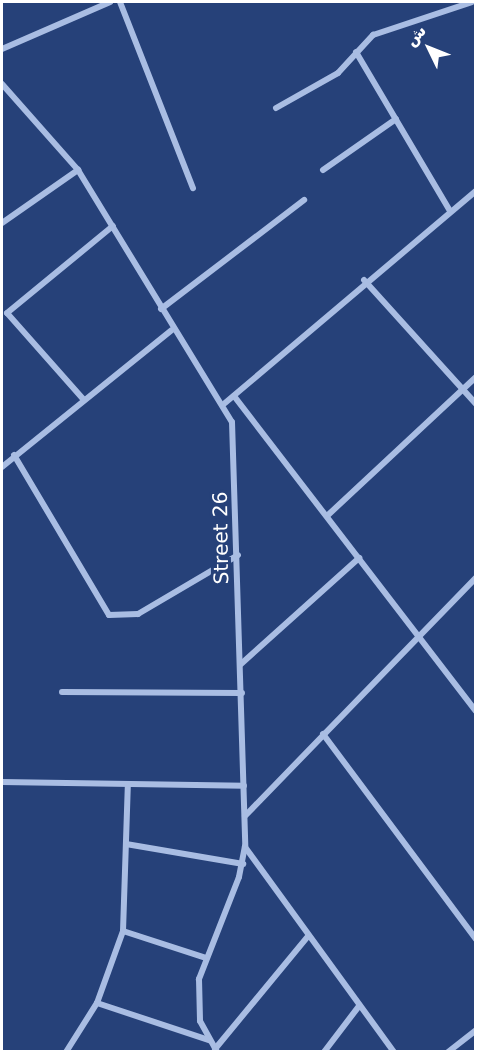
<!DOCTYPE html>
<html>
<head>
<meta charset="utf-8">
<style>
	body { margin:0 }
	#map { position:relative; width:477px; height:1053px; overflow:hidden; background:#264179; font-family:"DejaVu Sans",Vazirmatn,sans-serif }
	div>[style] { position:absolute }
	.street>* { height:6px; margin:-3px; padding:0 3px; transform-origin:3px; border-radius:3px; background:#a9bde3 }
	span { translate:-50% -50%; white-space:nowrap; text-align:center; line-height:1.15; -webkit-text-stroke:6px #264179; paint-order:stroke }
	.street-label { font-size:20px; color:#fff }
	.frame { position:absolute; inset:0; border:3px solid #fff; pointer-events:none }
	.north { position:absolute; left:399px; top:18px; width:60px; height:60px; -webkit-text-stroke:4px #264179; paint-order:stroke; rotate:313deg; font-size:16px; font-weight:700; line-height:24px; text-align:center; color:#fff }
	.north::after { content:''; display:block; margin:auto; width:21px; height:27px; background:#fff; clip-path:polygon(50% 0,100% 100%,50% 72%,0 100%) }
</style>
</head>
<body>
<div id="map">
	<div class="street">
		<div style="left:120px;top:2px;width:200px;rotate:68.6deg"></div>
		<div style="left:2px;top:49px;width:118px;rotate:-23.5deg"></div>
		<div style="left:356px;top:52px;width:185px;rotate:59.4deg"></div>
		<div style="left:2px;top:84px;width:115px;rotate:48.5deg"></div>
		<div style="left:78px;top:170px;width:295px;rotate:58.6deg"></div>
		<div style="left:232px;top:422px;width:424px;rotate:88.2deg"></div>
		<div style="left:245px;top:846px;width:32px;rotate:101deg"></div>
		<div style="left:239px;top:877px;width:110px;rotate:111.4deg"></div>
		<div style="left:199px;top:979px;width:42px;rotate:88.6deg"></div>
		<div style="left:200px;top:1021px;width:35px;rotate:61deg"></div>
		<div style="left:276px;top:108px;width:71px;rotate:-29.4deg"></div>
		<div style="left:338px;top:73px;width:52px;rotate:-47.4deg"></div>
		<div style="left:373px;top:35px;width:104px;rotate:-18.4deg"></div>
		<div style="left:323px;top:170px;width:89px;rotate:-34.9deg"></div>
		<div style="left:2px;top:223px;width:93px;rotate:-34.9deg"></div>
		<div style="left:364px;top:280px;width:167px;rotate:47.9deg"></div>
		<div style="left:161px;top:309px;width:180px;rotate:-37.3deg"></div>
		<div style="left:234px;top:396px;width:397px;rotate:52.5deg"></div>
		<div style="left:84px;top:400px;width:116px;rotate:-131.5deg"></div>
		<div style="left:7px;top:313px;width:137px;rotate:-39.4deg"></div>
		<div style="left:225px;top:403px;width:329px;rotate:-40.2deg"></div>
		<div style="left:14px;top:455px;width:186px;rotate:59.3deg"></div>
		<div style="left:109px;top:615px;width:29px;rotate:-2deg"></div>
		<div style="left:138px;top:614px;width:116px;rotate:-30.5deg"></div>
		<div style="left:2px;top:467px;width:218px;rotate:-38.9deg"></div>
		<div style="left:328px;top:515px;width:202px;rotate:-43deg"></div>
		<div style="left:241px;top:664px;width:159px;rotate:-41.9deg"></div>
		<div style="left:62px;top:692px;width:180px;rotate:0.3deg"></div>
		<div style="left:323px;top:734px;width:256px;rotate:53.3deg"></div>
		<div style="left:2px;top:782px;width:242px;rotate:0.9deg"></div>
		<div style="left:245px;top:816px;width:332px;rotate:-45.9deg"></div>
		<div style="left:126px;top:844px;width:119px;rotate:9.7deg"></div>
		<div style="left:245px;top:847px;width:253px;rotate:54deg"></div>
		<div style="left:123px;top:931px;width:87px;rotate:18deg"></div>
		<div style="left:97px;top:1003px;width:118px;rotate:18.3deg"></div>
		<div style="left:215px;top:1049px;width:146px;rotate:-50.5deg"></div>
		<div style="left:66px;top:1052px;width:58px;rotate:-57.7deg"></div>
		<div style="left:97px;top:1003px;width:77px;rotate:-70.1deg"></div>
		<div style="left:123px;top:931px;width:147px;rotate:-88.1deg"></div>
		<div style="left:324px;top:1052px;width:58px;rotate:-52.7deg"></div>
		<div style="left:448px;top:1052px;width:36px;rotate:-38deg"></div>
	</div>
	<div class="street-label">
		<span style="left:221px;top:538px;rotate:-91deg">Street 26</span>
	</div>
	<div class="frame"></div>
	<div class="north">ش</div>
</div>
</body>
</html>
